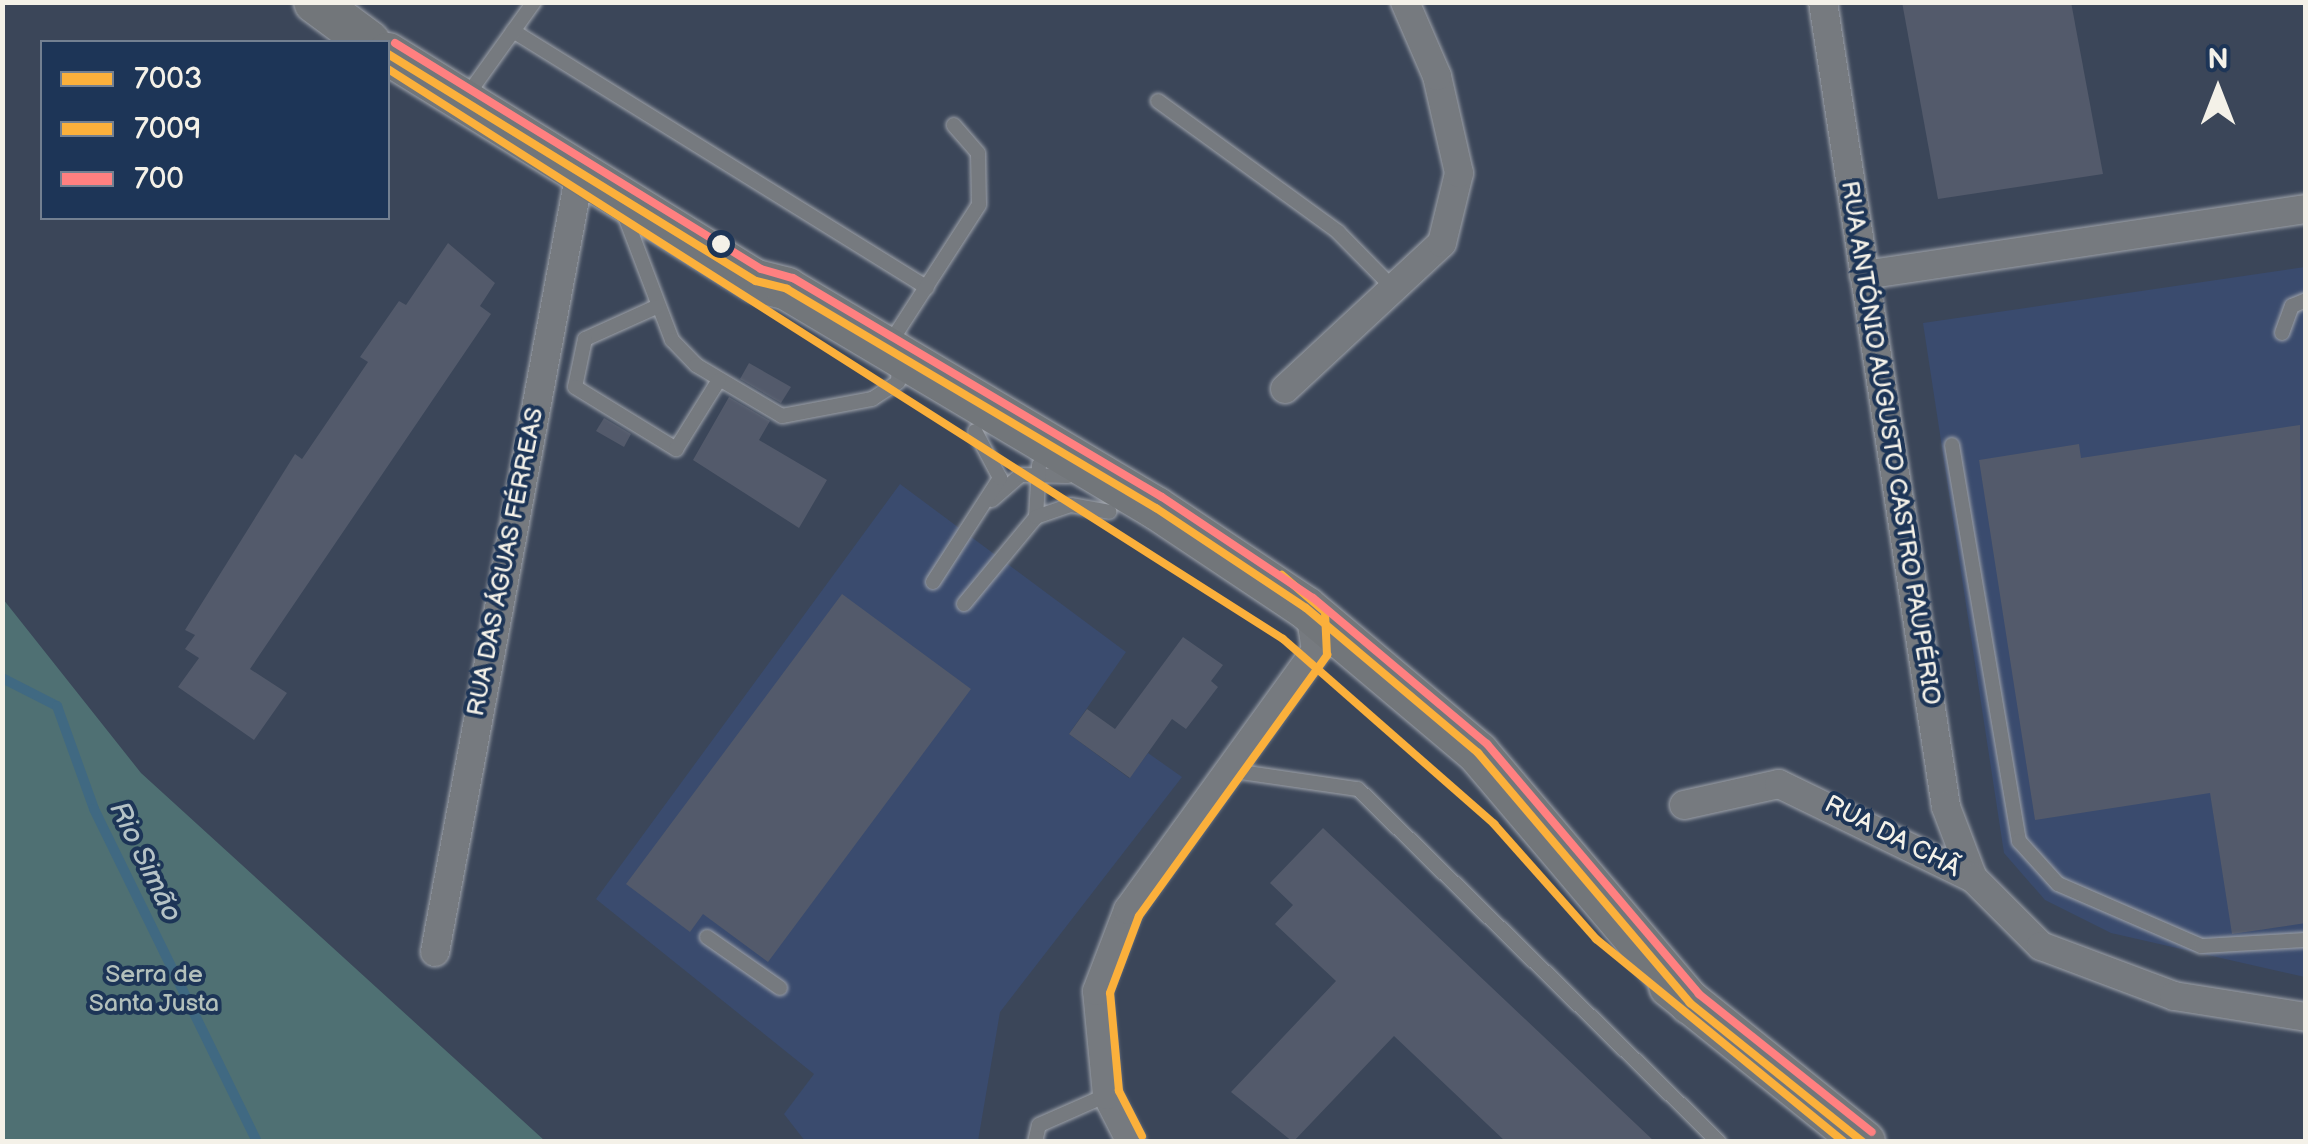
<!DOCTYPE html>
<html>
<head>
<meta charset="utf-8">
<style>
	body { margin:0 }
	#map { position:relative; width:2308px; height:1144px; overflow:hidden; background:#3b4659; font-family:"Balsamiq Sans",sans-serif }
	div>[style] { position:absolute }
	.built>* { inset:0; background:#3a4b6e }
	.green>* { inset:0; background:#4f7073 }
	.stream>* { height:10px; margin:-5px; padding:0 5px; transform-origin:5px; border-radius:5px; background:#406982 }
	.building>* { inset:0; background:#535a6b }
	.roads { filter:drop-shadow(0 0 2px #9fa3aa) drop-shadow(0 0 2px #9fa3aa) }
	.lane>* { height:14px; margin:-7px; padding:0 7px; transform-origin:7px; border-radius:7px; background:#767a7f }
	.street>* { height:28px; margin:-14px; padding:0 14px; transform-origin:14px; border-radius:14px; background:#767a7f }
	.primary>* { height:42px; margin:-21px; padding:0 21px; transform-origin:21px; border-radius:21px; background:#72767a }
	.bus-1>* { height:8px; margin:-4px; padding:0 4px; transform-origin:4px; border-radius:4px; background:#fbb03b }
	.bus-2>* { height:8px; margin:-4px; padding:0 4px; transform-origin:4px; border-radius:4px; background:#fbb03b }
	.bus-3>* { height:8px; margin:-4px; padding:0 4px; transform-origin:4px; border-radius:4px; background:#ff8080 }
	.dots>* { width:28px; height:28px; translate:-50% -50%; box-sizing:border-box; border:5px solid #1d3557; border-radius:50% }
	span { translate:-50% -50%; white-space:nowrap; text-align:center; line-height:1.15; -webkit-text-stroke:8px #1d3557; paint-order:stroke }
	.street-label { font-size:25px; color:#f4f1e8 }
	.park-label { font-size:25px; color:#b3c0bb }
	.water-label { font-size:28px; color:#b5c2c6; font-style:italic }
	.frame { position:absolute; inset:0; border:5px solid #f4f1e8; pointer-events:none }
	.legend { position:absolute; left:40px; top:40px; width:350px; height:180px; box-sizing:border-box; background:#1d3557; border:2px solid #738091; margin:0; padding:12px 18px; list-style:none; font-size:30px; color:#f4f1e8 }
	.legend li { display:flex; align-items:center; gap:20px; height:50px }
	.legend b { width:50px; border:2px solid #738091 }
	.north { position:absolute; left:2168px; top:40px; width:100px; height:100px; -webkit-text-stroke:8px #1d3557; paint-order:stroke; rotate:0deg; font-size:28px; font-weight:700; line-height:40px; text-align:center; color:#f4f1e8 }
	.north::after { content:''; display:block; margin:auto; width:35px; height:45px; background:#f4f1e8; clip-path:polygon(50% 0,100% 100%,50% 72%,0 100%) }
</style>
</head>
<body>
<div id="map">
	<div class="built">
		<div style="clip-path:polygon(2305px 267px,2305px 977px,2111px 933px,2045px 900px,2004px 853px,1923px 323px)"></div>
		<div style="clip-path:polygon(900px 484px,1126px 652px,1069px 734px,1129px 778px,1148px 753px,1182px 777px,1000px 1012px,978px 1141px,805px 1141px,784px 1114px,814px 1074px,596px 899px)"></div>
	</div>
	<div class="green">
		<div style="clip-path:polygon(3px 599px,141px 773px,545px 1141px,3px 1141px)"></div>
	</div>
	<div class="stream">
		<div style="left:2px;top:678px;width:62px;rotate:27deg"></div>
		<div style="left:57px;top:706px;width:109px;rotate:70.2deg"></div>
		<div style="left:94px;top:809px;width:371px;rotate:63.9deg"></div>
	</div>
	<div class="building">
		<div style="clip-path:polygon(1902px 2px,2071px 2px,2103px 174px,1938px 199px)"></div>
		<div style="clip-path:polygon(448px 243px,495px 283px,480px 306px,491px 314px,250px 669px,287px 693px,254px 740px,178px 687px,199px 658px,185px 649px,195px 635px,185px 630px,295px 454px,302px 459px,368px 362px,360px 357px,399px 301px,406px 305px)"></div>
		<div style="clip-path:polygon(749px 363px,791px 387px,781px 403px,740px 379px)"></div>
		<div style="clip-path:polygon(729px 397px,770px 421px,759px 440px,827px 480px,799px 528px,693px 460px)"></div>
		<div style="clip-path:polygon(604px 418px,631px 434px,624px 447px,596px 431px)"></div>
		<div style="clip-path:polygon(2300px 425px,2306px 923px,2232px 934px,2210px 793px,2035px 820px,1979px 460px,2079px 444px,2081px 458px)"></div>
		<div style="clip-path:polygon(842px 594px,971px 689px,768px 962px,703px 914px,690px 932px,626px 884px)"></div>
		<div style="clip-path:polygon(1183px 637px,1223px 665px,1211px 681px,1218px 687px,1186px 729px,1172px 719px,1130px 778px,1069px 734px,1087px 709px,1115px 729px)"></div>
		<div style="clip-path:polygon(1323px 828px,1655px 1142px,1506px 1142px,1394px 1036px,1293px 1142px,1231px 1092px,1336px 981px,1275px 924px,1293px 905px,1270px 883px)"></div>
	</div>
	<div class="roads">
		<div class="lane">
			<div style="left:513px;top:31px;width:487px;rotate:31.8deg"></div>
			<div style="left:466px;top:97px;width:117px;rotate:-54.4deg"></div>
			<div style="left:1158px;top:101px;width:223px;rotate:36deg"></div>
			<div style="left:1338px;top:232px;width:77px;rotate:45.5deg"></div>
			<div style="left:623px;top:211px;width:138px;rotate:69.2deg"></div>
			<div style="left:672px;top:340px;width:35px;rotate:46deg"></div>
			<div style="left:696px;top:365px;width:100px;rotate:30.7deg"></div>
			<div style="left:782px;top:416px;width:92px;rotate:-10.7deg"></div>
			<div style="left:872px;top:399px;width:31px;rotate:-33deg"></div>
			<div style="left:898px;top:382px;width:18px;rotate:-87deg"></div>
			<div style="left:656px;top:307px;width:78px;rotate:155.7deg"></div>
			<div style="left:585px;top:339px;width:49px;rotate:101.8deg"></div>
			<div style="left:575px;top:387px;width:119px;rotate:31.5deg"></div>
			<div style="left:676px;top:449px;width:81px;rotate:-58.1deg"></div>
			<div style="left:2282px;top:333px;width:29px;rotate:-70deg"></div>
			<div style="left:2292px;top:306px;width:15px;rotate:-23deg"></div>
			<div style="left:890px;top:343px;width:164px;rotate:-57.2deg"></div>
			<div style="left:979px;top:205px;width:52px;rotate:-91.1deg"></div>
			<div style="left:978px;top:153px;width:37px;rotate:-131deg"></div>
			<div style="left:1952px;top:445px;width:402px;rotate:80.4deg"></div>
			<div style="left:2019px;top:841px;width:58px;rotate:47.8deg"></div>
			<div style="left:2058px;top:884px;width:156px;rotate:23.4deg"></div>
			<div style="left:2201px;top:946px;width:105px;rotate:-3.3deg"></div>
			<div style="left:992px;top:500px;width:38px;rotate:-41deg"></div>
			<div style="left:1021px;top:475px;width:47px;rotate:1.2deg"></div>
			<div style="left:1036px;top:517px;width:52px;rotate:-86.7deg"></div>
			<div style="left:933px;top:582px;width:124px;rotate:-57.2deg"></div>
			<div style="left:1000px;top:478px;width:53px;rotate:-118deg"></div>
			<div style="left:964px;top:604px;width:113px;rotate:-50.4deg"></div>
			<div style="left:1036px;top:517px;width:37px;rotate:-19deg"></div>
			<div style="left:1071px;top:505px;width:39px;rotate:10deg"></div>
			<div style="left:1227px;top:770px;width:132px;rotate:8.3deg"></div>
			<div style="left:1358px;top:789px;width:505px;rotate:44.36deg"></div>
			<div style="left:707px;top:937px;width:89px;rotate:34.9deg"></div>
			<div style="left:1035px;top:1142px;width:17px;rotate:-77deg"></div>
			<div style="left:1039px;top:1125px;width:74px;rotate:-23.8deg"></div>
		</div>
		<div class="street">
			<div style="left:1823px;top:2px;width:814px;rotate:81.31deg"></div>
			<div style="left:1946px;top:807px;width:76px;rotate:69.2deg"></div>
			<div style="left:1864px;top:275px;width:447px;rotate:-8.5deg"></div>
			<div style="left:1285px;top:389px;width:214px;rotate:-42.9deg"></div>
			<div style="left:1442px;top:243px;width:72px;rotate:-76.3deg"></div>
			<div style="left:1459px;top:173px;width:99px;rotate:-102.8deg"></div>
			<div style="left:1437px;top:76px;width:81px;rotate:-113.4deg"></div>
			<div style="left:1684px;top:805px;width:97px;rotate:-12.5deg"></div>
			<div style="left:1779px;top:784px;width:216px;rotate:25.9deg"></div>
			<div style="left:1973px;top:878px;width:96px;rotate:45deg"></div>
			<div style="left:2041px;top:946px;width:142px;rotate:20.6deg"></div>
			<div style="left:2174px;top:996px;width:134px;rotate:9deg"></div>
			<div style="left:435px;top:952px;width:793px;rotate:-79.47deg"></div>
			<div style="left:1131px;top:1142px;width:53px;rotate:-117.1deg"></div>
			<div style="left:1107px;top:1095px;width:104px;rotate:-95.5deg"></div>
			<div style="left:1097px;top:991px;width:87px;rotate:-69.1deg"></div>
			<div style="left:1128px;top:910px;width:321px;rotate:-54.1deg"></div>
			<div style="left:1316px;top:650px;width:36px;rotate:-99deg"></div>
		</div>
		<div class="primary">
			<div style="left:315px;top:2px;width:67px;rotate:36.5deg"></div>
			<div style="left:388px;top:54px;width:432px;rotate:31.7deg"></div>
			<div style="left:756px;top:281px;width:32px;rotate:14deg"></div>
			<div style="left:787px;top:289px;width:429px;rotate:30.7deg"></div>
			<div style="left:1156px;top:508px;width:180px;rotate:33.7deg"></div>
			<div style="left:1306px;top:608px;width:225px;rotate:40.1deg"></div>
			<div style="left:1478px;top:753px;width:328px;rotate:49.7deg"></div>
			<div style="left:1670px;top:986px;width:249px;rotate:38.8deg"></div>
		</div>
	</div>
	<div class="bus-1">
		<div style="left:388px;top:54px;width:432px;rotate:31.7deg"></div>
		<div style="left:756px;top:281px;width:32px;rotate:14deg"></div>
		<div style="left:787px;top:289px;width:429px;rotate:30.7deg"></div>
		<div style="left:1156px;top:508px;width:180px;rotate:33.7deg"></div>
		<div style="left:1306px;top:608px;width:225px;rotate:40.1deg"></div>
		<div style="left:1478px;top:753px;width:328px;rotate:49.7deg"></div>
		<div style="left:1690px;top:1003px;width:222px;rotate:38.8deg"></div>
	</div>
	<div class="bus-2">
		<div style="left:388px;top:69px;width:1061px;rotate:32.49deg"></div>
		<div style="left:1283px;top:639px;width:281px;rotate:41.2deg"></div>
		<div style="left:1494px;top:824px;width:154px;rotate:48.4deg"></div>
		<div style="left:1596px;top:939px;width:320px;rotate:39.3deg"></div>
		<div style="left:1142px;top:1136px;width:51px;rotate:-117.1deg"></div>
		<div style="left:1119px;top:1091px;width:98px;rotate:-95.2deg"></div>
		<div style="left:1110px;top:993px;width:82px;rotate:-69.4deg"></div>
		<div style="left:1139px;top:916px;width:322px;rotate:-54.2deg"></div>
		<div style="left:1327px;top:655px;width:43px;rotate:-92.7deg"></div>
		<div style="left:1325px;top:612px;width:57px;rotate:-139.3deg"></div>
	</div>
	<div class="bus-3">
		<div style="left:395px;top:43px;width:430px;rotate:31.7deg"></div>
		<div style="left:761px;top:269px;width:33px;rotate:16deg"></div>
		<div style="left:793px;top:278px;width:429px;rotate:30.7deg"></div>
		<div style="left:1162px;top:497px;width:182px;rotate:33.8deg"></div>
		<div style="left:1313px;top:598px;width:227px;rotate:40deg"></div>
		<div style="left:1487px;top:744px;width:328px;rotate:49.7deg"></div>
		<div style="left:1699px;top:994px;width:221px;rotate:38.6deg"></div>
	</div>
	<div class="dots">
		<div style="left:721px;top:244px;background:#f4f1e8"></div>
	</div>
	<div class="street-label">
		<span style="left:1890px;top:443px;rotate:81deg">RUA ANTÓNIO AUGUSTO CASTRO PAUPÉRIO</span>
		<span style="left:506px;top:562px;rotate:-79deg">RUA DAS ÁGUAS FÉRREAS</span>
		<span style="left:1892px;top:837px;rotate:27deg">RUA DA CHÃ</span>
	</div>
	<div class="park-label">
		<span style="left:154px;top:990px">Serra de<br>Santa Justa</span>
	</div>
	<div class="water-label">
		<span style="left:145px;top:862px;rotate:64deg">Rio Simão</span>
	</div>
	<div class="frame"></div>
	<ul class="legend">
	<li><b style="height:12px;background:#fbb03b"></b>7003</li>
	<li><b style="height:12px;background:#fbb03b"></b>7009</li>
	<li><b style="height:12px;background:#ff8080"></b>700</li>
	</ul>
	<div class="north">N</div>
</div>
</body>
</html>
